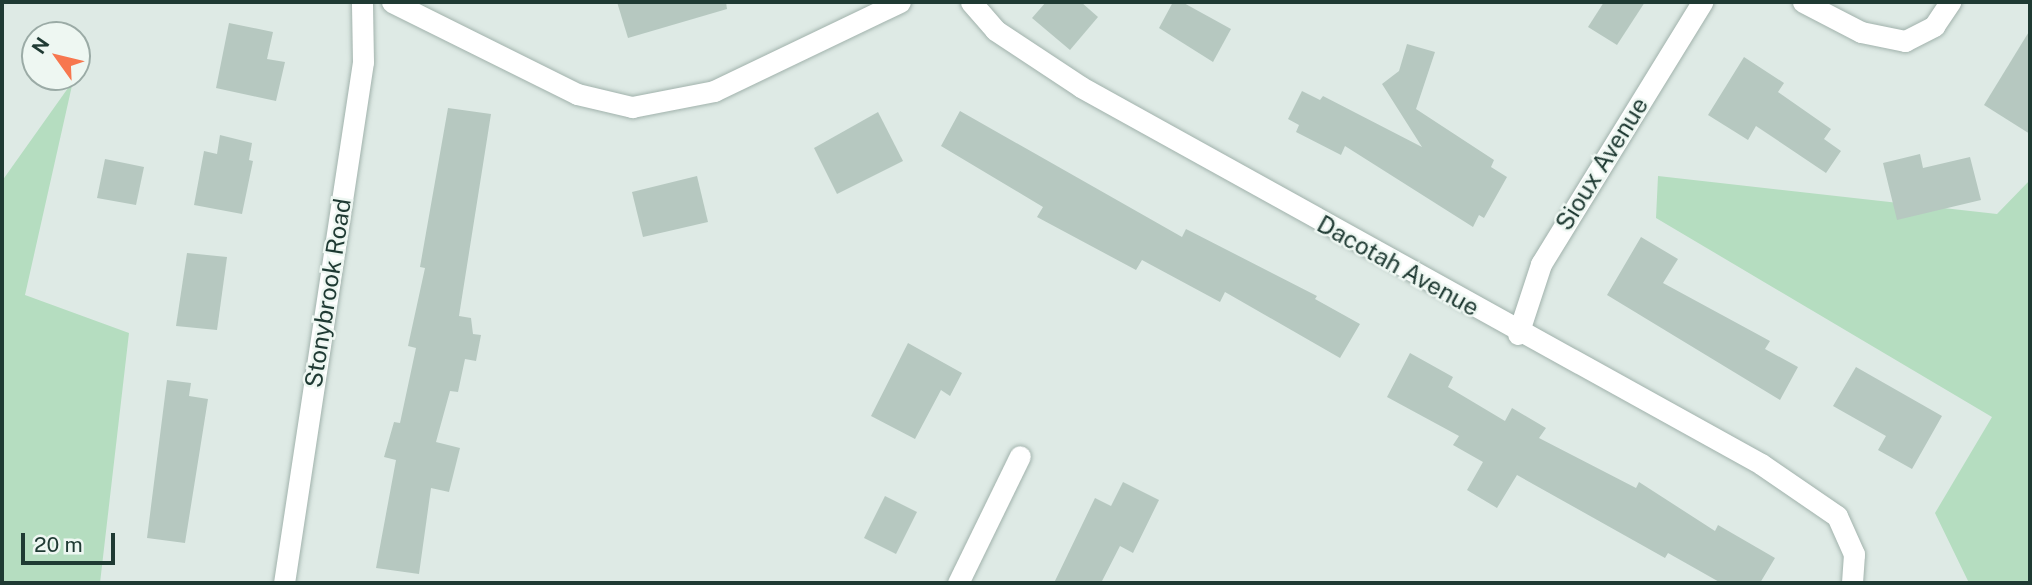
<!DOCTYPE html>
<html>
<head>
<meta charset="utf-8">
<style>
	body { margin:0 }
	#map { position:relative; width:2032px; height:585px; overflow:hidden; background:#deeae5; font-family:"Public Sans",sans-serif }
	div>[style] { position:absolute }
	.green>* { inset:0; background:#b5ddc0 }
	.building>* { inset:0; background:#b6c8c0 }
	.roads { filter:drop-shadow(0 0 2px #a1b2ac) drop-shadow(0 0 2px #a1b2ac) }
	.minor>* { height:21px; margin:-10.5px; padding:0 10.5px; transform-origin:10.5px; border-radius:10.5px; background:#fff }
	span { translate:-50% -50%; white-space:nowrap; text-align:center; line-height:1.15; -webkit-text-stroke:5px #eef7f2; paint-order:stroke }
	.street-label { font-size:24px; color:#1f3a33 }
	.frame { position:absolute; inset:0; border:4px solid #1f3a33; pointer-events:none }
	.north { position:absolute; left:21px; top:21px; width:70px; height:70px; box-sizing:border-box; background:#eef7f2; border:2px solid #9baba6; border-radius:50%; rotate:304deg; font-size:19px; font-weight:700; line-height:28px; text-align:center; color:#1f3a33 }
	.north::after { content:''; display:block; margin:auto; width:24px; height:32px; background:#f7774f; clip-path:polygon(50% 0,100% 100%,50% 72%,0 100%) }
	.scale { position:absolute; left:21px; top:533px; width:94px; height:32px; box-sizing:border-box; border:4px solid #1f3a33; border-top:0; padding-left:9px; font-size:21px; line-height:24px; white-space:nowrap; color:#1f3a33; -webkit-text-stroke:5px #eef7f2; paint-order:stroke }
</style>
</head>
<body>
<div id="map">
	<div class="green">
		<div style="clip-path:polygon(73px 81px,25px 295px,129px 333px,100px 583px,2px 583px,2px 181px)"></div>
		<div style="clip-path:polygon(1658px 176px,1997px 214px,2030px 180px,2030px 583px,1969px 583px,1935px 513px,1992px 417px,1656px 218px)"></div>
	</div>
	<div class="building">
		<div style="clip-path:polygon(617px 2px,726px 2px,727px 9px,628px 38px)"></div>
		<div style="clip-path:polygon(1046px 2px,1081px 2px,1098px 17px,1070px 50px,1032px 18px)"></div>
		<div style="clip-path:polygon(1173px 2px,1182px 2px,1231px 29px,1213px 62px,1159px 28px)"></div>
		<div style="clip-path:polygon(1604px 2px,1645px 2px,1617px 45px,1588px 27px)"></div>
		<div style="clip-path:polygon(229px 23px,273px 32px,267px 59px,285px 62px,276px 101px,216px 88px)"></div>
		<div style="clip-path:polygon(2030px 30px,2030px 134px,1984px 105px)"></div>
		<div style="clip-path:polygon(1407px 44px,1435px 52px,1416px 109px,1494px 160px,1491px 167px,1507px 177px,1484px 218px,1479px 215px,1473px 227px,1345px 146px,1341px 155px,1296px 132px,1299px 125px,1288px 119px,1302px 91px,1320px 100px,1323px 96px,1422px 147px,1382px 84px,1399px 71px)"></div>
		<div style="clip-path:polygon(1744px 57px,1784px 83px,1778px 92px,1831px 129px,1824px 139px,1841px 151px,1826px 173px,1756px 126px,1748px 140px,1708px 115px)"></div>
		<div style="clip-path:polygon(448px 108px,491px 114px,459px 316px,471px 318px,473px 334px,481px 335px,476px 361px,465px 359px,458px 392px,450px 391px,436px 442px,460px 448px,449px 492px,431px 488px,419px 574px,376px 568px,396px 460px,384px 457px,394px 422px,400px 423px,416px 348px,408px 346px,425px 268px,420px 267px)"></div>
		<div style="clip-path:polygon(960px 111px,1182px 237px,1186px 229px,1317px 296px,1315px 299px,1360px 324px,1340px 358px,1225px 292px,1220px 302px,1142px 260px,1136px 270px,1037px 217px,1043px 207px,941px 146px)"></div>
		<div style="clip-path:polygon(878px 112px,903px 161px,837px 194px,814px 148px)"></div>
		<div style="clip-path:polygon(220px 135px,252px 143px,249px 160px,253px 161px,242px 214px,194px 205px,204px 151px,217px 154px)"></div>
		<div style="clip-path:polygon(1920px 154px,1923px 168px,1970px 157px,1981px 200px,1897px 220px,1883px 163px)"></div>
		<div style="clip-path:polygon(105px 159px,144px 167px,136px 205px,97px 198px)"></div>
		<div style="clip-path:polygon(697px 176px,708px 222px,643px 237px,632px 192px)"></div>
		<div style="clip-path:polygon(1641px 237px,1678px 259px,1663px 283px,1770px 341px,1765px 349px,1798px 367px,1780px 400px,1607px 295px)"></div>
		<div style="clip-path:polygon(187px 253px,227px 257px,217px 330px,176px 326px)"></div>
		<div style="clip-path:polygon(908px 343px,962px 373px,950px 396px,941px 390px,915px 439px,871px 416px)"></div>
		<div style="clip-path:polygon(1410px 353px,1453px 377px,1448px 387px,1505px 421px,1512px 408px,1546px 428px,1539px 438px,1636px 488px,1639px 482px,1715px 531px,1718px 525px,1775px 558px,1760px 583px,1721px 583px,1668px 553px,1665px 558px,1517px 475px,1497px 508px,1467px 490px,1483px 462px,1453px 445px,1459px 436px,1387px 397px)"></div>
		<div style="clip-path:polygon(1856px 367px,1942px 416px,1912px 469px,1878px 450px,1886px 436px,1833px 406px)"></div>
		<div style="clip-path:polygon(167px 380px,191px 383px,189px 396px,208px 399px,185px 543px,147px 538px)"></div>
		<div style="clip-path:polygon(1123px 482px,1159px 500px,1133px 553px,1120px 546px,1101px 583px,1054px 583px,1095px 498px,1111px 506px)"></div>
		<div style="clip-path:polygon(885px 496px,917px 512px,896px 554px,864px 538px)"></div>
	</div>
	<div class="roads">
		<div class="minor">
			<div style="left:392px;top:2px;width:207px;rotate:26.4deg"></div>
			<div style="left:577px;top:94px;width:57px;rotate:13.3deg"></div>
			<div style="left:632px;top:107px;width:84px;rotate:-11deg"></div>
			<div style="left:714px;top:91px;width:206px;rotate:-25.6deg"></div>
			<div style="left:971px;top:2px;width:37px;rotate:49deg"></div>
			<div style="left:995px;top:30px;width:103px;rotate:33.5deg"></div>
			<div style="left:1081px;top:87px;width:778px;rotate:29deg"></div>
			<div style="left:1761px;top:464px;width:92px;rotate:34.4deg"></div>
			<div style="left:1837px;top:516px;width:42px;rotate:65.9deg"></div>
			<div style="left:1854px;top:554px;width:29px;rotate:94deg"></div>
			<div style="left:1803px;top:2px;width:65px;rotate:27.3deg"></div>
			<div style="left:1861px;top:32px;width:45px;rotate:11.6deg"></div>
			<div style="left:1905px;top:41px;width:33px;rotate:-27deg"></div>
			<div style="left:1934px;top:26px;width:29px;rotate:-56deg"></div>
			<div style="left:1518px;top:334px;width:74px;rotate:-71.8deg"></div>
			<div style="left:1541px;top:264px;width:308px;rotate:-58.4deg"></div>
			<div style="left:284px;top:583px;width:527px;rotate:-81.38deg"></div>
			<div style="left:363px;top:62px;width:60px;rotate:-91deg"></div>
			<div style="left:958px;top:583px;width:141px;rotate:-64deg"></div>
		</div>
	</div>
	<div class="street-label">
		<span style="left:1602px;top:164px;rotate:-58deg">Sioux Avenue</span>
		<span style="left:1398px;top:266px;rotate:29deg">Dacotah Avenue</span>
		<span style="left:328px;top:293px;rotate:-81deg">Stonybrook Road</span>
	</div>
	<div class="frame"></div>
	<div class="north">N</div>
	<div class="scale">20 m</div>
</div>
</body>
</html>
